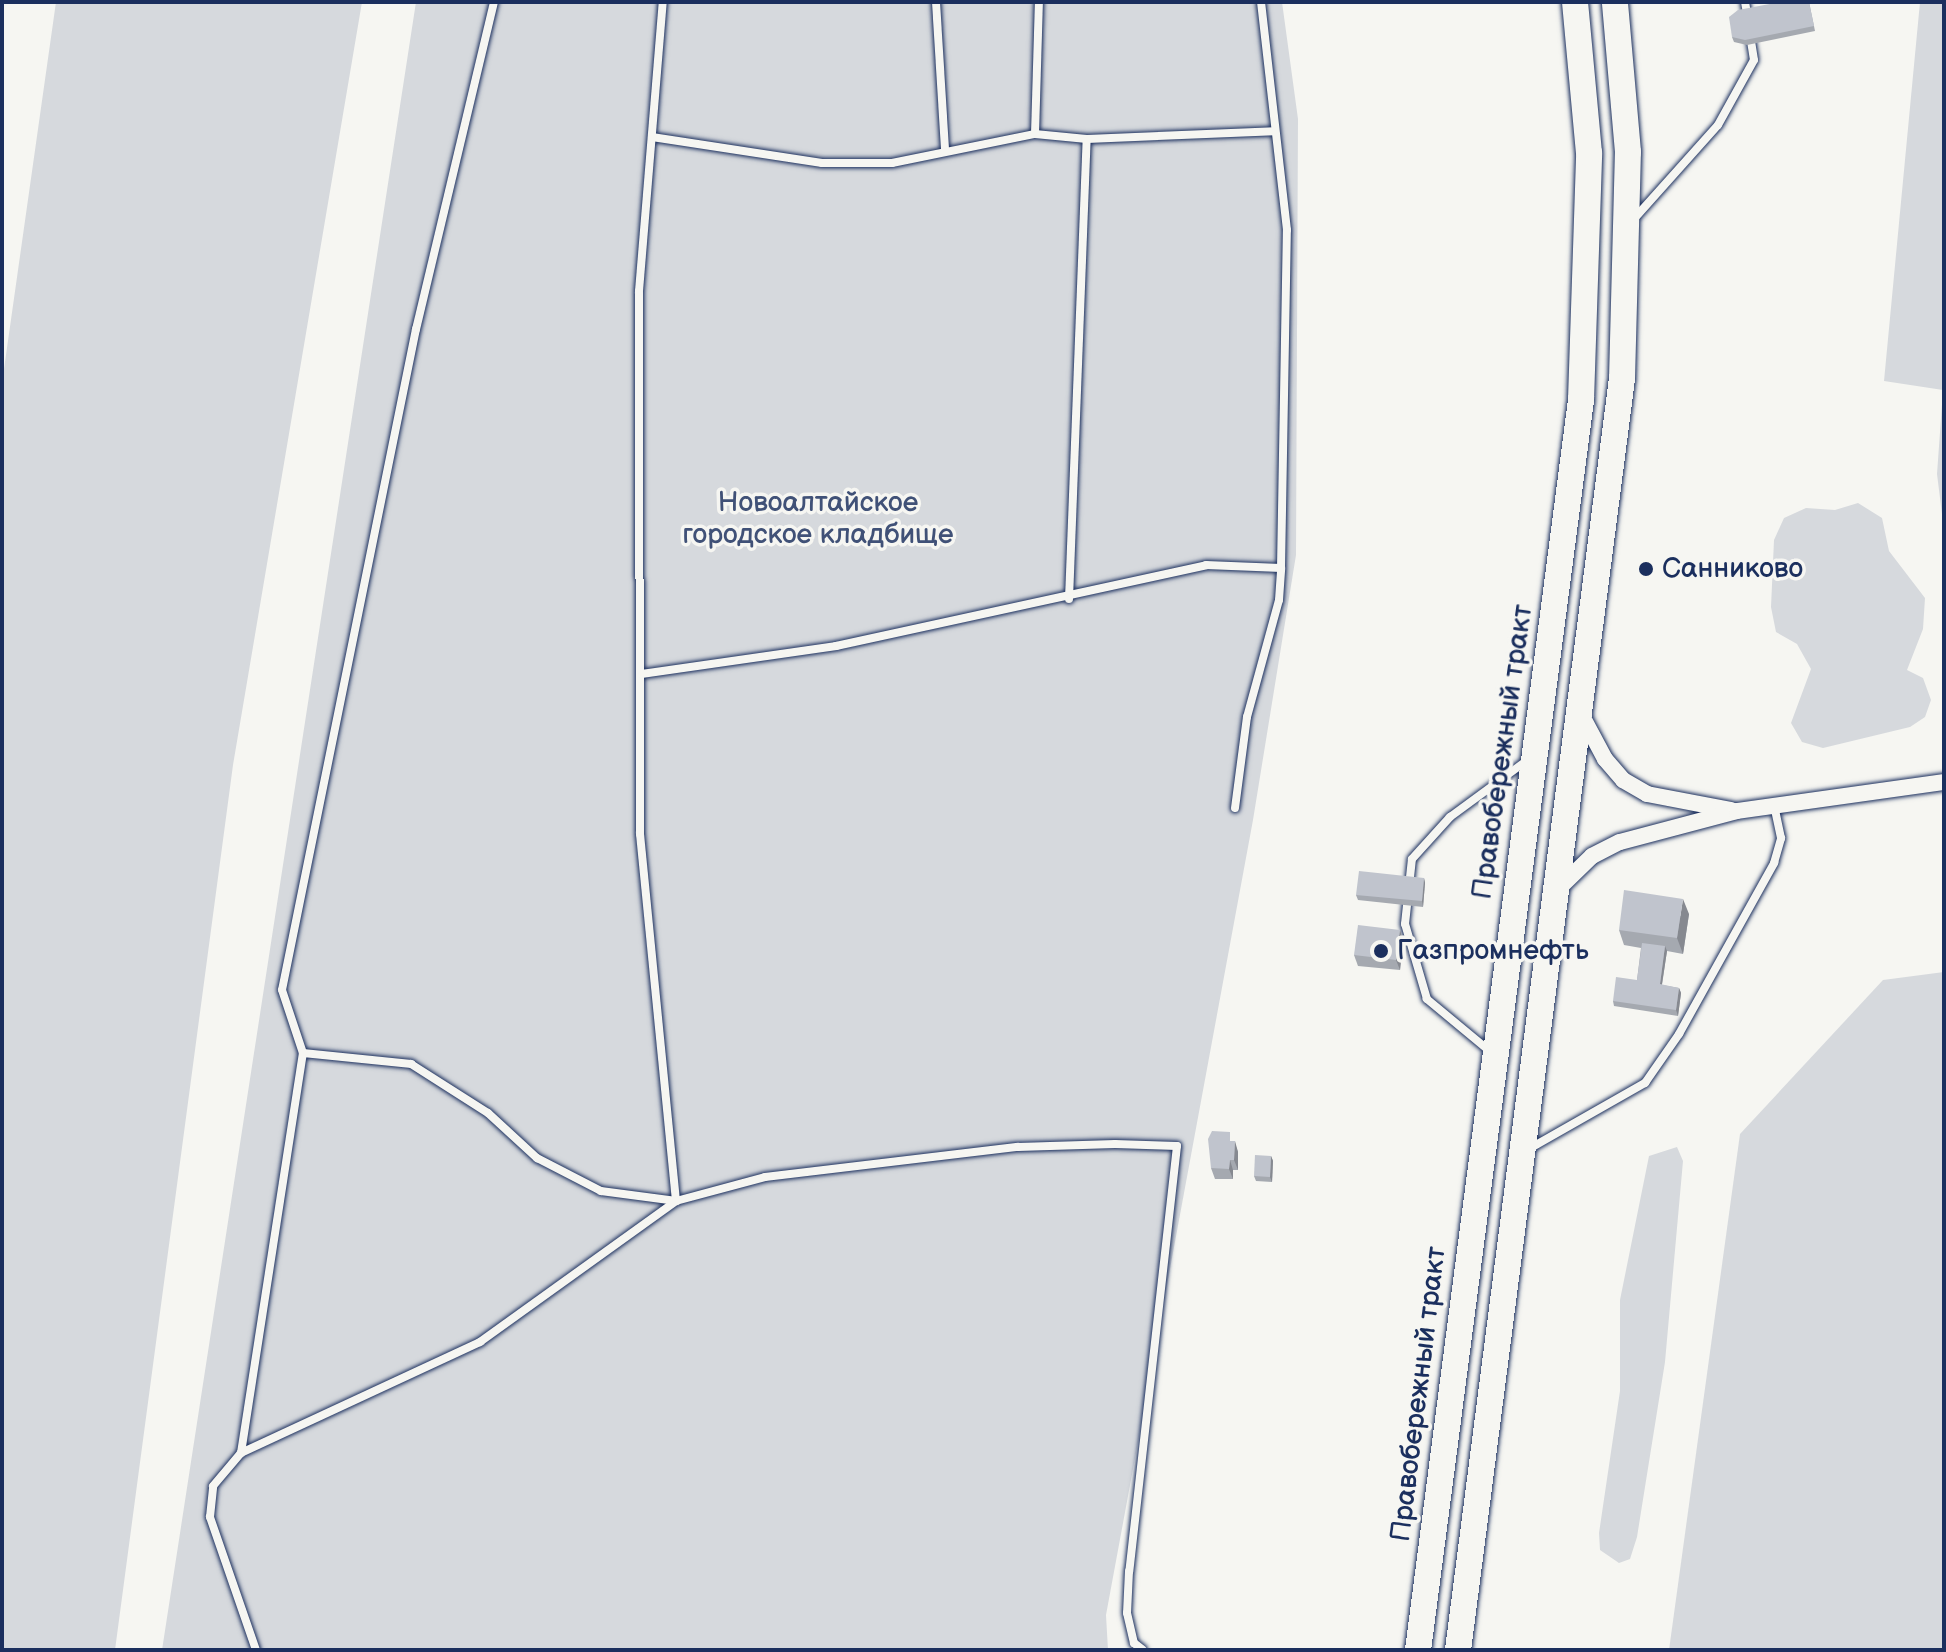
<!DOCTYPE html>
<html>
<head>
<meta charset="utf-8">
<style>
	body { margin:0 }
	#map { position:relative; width:1946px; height:1652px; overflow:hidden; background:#f6f6f2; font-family:"Balsamiq Sans",sans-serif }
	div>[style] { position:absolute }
	.green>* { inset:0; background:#d6d9dd }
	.roads { filter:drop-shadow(0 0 2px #1b2f5e) drop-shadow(0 0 2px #1b2f5e) }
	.service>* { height:8px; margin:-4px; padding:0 4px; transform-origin:4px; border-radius:4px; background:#f6f6f2 }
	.minor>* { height:16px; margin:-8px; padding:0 8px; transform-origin:8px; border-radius:8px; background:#f6f6f2 }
	.trunk>* { height:26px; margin:-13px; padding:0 13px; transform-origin:13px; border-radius:13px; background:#f6f6f2 }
	.wall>* { inset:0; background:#a5a9b0 }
	.shaded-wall>* { inset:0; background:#868990 }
	.building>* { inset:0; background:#c0c4cd }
	.dots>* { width:22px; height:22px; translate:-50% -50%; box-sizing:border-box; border:4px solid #f6f6f2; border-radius:50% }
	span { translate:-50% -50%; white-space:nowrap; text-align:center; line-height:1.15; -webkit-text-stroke:7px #f6f6f2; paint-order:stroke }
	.park-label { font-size:28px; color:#405177 }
	.poi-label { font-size:28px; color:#1b2f5e }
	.left { translate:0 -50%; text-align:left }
	.street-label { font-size:28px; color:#1b2f5e }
	.frame { position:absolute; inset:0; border:4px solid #1b2f5e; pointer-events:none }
</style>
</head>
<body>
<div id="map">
	<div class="green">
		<div style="clip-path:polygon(56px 2px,362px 2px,233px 765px,115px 1650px,2px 1650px,2px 383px)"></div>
		<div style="clip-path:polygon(416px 2px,1282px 2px,1298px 119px,1296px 555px,1253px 820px,1106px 1615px,1108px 1650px,162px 1650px)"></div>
		<div style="clip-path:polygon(1920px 2px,1944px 2px,1944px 530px,1937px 474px,1943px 390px,1884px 381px)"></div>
		<div style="clip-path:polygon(1858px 503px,1882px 518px,1889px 551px,1925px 598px,1923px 629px,1907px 670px,1923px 678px,1931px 700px,1925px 717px,1910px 727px,1823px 748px,1802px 742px,1791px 723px,1811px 669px,1797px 644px,1776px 632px,1771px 607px,1774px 540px,1784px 518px,1806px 508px,1835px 510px)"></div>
		<div style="clip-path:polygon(1944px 972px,1944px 1650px,1669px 1650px,1740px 1134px,1883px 980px)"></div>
		<div style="clip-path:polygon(1677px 1147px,1683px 1161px,1665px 1362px,1637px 1537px,1630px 1559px,1619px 1563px,1600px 1550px,1599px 1533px,1620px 1391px,1620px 1300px,1649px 1156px)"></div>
	</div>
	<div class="roads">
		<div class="service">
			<div style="left:494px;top:2px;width:336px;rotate:103.4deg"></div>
			<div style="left:416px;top:329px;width:674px;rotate:101.46deg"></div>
			<div style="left:282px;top:990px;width:66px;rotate:71.6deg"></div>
			<div style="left:303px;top:1053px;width:109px;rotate:5.8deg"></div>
			<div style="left:411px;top:1064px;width:91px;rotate:32.5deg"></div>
			<div style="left:488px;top:1113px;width:67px;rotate:42.6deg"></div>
			<div style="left:537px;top:1158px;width:72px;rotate:27.3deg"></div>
			<div style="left:601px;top:1191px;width:76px;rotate:7.6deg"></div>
			<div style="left:676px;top:1201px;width:369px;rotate:-95.6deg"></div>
			<div style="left:640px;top:834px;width:543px;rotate:-90.11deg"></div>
			<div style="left:639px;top:291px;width:290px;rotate:-85.3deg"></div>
			<div style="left:936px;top:2px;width:148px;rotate:86.5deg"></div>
			<div style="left:1745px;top:2px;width:17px;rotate:80deg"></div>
			<div style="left:1035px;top:134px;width:132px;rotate:-88.3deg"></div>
			<div style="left:652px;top:137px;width:172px;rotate:8.7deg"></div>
			<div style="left:822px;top:163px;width:70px"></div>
			<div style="left:892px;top:163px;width:146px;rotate:-11.5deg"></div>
			<div style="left:1035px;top:134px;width:52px;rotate:5.5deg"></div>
			<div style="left:1087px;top:139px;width:187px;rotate:-2.4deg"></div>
			<div style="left:1633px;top:220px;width:127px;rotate:-48.2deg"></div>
			<div style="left:1718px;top:125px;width:74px;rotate:-61deg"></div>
			<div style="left:1754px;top:60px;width:24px;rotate:-99deg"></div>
			<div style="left:1069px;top:599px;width:460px;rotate:-87.8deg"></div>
			<div style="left:642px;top:674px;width:196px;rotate:-8.2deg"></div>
			<div style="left:836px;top:646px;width:379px;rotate:-12.3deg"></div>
			<div style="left:1206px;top:565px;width:75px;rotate:2.3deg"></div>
			<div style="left:1235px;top:808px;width:92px;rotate:-82.5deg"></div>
			<div style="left:1247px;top:717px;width:121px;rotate:-74.7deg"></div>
			<div style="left:1279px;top:600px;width:32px;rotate:-86deg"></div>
			<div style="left:1281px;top:568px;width:338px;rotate:-89deg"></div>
			<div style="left:1287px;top:230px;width:229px;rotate:-96.5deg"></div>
			<div style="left:1492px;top:1053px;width:85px;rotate:-140.3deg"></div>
			<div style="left:1427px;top:999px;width:78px;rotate:-106.3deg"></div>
			<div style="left:1405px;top:924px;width:65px;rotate:-83.9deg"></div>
			<div style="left:1412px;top:859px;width:57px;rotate:-47.9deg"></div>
			<div style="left:1450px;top:817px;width:98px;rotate:-36.3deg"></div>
			<div style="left:1527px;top:1150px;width:136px;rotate:-29.6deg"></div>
			<div style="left:1645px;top:1083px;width:60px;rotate:-55.2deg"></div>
			<div style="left:1679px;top:1034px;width:196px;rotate:-60.9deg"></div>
			<div style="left:1774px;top:863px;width:26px;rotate:-74deg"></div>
			<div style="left:1781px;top:838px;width:33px;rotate:-102deg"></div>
			<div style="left:241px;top:1453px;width:405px;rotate:-81.2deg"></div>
			<div style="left:256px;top:1650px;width:141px;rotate:-109.1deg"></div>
			<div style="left:210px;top:1517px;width:31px;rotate:-84deg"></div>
			<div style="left:213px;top:1486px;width:43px;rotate:-49.7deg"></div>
			<div style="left:241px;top:1453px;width:264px;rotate:-24.9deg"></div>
			<div style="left:480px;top:1342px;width:241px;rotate:-35.7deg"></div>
			<div style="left:676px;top:1201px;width:92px;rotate:-15.1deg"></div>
			<div style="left:765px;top:1177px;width:255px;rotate:-6.8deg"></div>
			<div style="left:1018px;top:1147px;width:97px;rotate:-1.8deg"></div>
			<div style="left:1115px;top:1144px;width:62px;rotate:1.8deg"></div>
			<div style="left:1177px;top:1146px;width:428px;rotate:96.4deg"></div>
			<div style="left:1129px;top:1571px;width:42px;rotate:92.7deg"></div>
			<div style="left:1127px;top:1613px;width:31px;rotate:77deg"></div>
			<div style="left:1134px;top:1643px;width:11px;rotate:38deg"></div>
		</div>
		<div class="minor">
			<div style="left:1581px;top:714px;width:51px;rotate:61.9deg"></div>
			<div style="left:1605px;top:759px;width:28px;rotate:49deg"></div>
			<div style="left:1623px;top:780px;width:28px;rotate:30deg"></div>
			<div style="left:1647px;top:794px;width:86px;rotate:10.8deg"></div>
			<div style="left:1558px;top:889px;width:47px;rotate:-44.1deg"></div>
			<div style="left:1592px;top:856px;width:31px;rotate:-27deg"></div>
			<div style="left:1620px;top:842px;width:121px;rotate:-14.8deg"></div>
			<div style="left:1737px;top:811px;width:209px;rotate:-8deg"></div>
		</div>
		<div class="trunk">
			<div style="left:1418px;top:1650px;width:1261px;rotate:-82.57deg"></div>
			<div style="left:1581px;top:400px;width:247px;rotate:-88.1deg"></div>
			<div style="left:1589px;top:153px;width:152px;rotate:-95.3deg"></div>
			<div style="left:1458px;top:1650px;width:1282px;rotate:-82.65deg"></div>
			<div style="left:1622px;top:379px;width:227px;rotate:-88.5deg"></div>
			<div style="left:1628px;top:152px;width:151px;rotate:-95deg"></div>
		</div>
	</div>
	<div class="wall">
		<div style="clip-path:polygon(1809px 2px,1815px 31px,1747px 45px,1734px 42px,1732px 37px)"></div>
		<div style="clip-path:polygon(1424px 878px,1425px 883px,1423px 907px,1358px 900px,1356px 895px)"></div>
		<div style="clip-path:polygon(1689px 914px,1683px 954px,1667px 951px,1662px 985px,1679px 988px,1681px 993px,1678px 1016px,1614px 1006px,1613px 1001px,1637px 980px,1641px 948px,1624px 945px,1619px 930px)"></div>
		<div style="clip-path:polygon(1400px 930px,1403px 940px,1400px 970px,1358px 966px,1354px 955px)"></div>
		<div style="clip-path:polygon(1234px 1141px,1238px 1152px,1238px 1170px,1233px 1170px,1233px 1179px,1215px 1179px,1211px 1168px)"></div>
		<div style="clip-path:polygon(1271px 1156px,1273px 1161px,1272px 1182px,1256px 1181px,1254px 1176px)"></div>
	</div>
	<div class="shaded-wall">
		<div style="clip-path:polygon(1424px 878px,1425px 883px,1423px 907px,1422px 901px)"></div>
		<div style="clip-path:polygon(1683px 899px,1689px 914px,1683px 954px,1677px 938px)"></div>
		<div style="clip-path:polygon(1400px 930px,1403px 940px,1400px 970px,1396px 960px)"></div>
		<div style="clip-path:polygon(1665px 946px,1667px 951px,1661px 990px,1660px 984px)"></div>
		<div style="clip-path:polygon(1679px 988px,1681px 993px,1678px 1016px,1676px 1010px)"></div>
		<div style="clip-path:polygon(1235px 1141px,1238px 1152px,1238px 1170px,1234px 1160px)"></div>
		<div style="clip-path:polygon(1271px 1156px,1273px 1161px,1272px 1182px,1270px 1177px)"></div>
		<div style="clip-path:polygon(1230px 1160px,1233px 1170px,1233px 1179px,1229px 1169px)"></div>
	</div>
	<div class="building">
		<div style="clip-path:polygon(1780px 2px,1809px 2px,1814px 26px,1745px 40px,1732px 37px,1729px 17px,1738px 10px)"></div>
		<div style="clip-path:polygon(1359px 871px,1424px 878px,1422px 901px,1356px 895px)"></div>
		<div style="clip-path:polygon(1624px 890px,1683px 899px,1677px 938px,1619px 930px)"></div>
		<div style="clip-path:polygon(1358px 925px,1400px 930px,1396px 960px,1354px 955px)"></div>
		<div style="clip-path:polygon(1642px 943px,1665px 946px,1660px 984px,1679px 988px,1676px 1010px,1613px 1001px,1616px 977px,1637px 980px)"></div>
		<div style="clip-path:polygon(1212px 1131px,1230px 1132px,1230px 1141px,1235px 1141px,1234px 1160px,1230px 1160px,1229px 1169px,1211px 1168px,1208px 1139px)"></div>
		<div style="clip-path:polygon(1255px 1155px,1271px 1156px,1270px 1177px,1254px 1176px)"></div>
	</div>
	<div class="dots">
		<div style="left:1646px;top:569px;background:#1b2f5e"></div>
		<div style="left:1381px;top:951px;background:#1b2f5e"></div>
	</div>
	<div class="park-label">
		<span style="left:818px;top:519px">Новоалтайское<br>городское кладбище</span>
	</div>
	<div class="poi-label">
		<span class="left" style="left:1662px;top:569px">Санниково</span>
		<span class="left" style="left:1397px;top:951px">Газпромнефть</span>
	</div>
	<div class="street-label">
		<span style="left:1503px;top:752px;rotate:-82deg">Правобережный тракт</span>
		<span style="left:1419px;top:1394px;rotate:-83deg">Правобережный тракт</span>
	</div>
	<div class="frame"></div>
</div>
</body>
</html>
